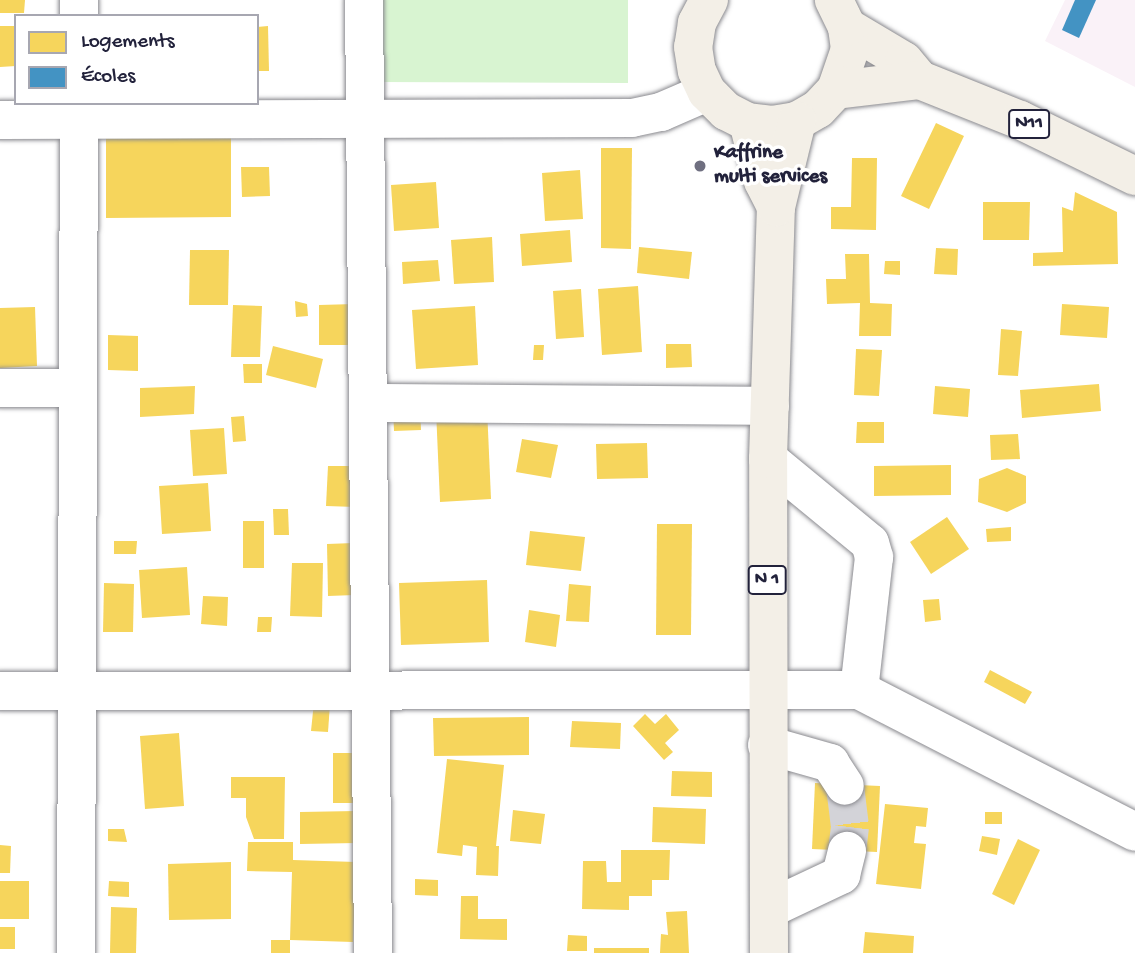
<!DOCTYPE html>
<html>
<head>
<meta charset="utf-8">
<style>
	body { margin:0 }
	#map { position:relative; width:1135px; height:953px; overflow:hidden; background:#fff; font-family:"Gochi Hand",sans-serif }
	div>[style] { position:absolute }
	.built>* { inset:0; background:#faf2f8 }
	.green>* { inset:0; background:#d8f4d1 }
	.homes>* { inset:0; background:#f6d55c }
	.schools>* { inset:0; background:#4393c3 }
	.minor-tunnel>* { height:38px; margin-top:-19px; transform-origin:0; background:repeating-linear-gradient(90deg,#d3d3d8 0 38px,transparent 0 57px) }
	.roads { filter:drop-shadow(0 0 2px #8a8a8f) drop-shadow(0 0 2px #8a8a8f) }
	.minor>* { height:38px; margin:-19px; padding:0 19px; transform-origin:19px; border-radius:19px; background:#fff }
	.major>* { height:38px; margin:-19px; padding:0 19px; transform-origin:19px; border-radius:19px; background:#f3efe7 }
	.highway>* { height:38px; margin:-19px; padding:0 19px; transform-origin:19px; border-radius:19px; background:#f3efe7 }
	.dots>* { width:19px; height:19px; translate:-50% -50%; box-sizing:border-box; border:4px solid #fff; border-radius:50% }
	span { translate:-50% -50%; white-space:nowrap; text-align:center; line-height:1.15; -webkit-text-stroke:7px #fff; paint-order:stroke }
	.shield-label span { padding:2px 5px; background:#fff; border:2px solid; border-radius:5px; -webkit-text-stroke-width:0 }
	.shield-label { font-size:19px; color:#22223b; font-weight:700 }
	.poi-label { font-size:21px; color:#22223b; font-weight:700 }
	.left { translate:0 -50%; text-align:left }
	.legend { position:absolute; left:14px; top:14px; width:245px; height:91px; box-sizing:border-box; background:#fff; border:2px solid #a7a7b1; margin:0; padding:9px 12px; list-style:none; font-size:21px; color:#22223b }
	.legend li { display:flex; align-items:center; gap:14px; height:35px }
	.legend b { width:35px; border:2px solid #a7a7b1 }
</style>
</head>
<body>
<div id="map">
	<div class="built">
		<div style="clip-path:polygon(1065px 0,1135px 0,1135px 87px,1045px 41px)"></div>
	</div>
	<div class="green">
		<div style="clip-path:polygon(378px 0,628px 0,628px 83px,376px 82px)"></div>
	</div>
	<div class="homes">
		<div style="clip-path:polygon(0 0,25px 0,24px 13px,0 13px)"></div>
		<div style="clip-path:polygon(0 26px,16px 26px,16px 66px,0 67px)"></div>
		<div style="clip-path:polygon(268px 26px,269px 71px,257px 71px,257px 27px)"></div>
		<div style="clip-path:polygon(936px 123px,964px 136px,929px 209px,901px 196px)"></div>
		<div style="clip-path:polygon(231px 136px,231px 217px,106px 218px,106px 137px)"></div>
		<div style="clip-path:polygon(601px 148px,632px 148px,631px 249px,601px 248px)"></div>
		<div style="clip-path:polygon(852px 158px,877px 158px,876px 230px,831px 229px,831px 207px,851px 207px)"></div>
		<div style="clip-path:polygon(241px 167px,269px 167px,270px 196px,242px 197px)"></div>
		<div style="clip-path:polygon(580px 170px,583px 219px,545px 221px,542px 173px)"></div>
		<div style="clip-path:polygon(436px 182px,439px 228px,394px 231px,391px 185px)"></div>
		<div style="clip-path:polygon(1075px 192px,1117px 212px,1118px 264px,1033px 266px,1033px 253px,1063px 252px,1062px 207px,1073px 211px)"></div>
		<div style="clip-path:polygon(983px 202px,1030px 202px,1029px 240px,983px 240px)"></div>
		<div style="clip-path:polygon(570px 230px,572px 262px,522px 266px,520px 234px)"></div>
		<div style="clip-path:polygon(492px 237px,494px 282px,454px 284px,451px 240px)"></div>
		<div style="clip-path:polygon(639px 247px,692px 252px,689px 279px,637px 273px)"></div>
		<div style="clip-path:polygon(936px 248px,958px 249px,957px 275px,934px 274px)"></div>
		<div style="clip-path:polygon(190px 250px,229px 250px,228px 305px,189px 305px)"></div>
		<div style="clip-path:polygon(845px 254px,869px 254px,870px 303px,892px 304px,891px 336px,859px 336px,860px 303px,827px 304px,826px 279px,846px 279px)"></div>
		<div style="clip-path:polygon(438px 260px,440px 281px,403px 284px,402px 262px)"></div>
		<div style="clip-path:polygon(885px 261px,900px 261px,900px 275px,884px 274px)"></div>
		<div style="clip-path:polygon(638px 286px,642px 352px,602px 355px,598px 289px)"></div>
		<div style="clip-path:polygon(581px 289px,584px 337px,556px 339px,553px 291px)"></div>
		<div style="clip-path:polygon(295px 301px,307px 304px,308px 316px,296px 317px)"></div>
		<div style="clip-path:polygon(355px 304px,356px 345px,319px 345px,319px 305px)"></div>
		<div style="clip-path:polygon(1062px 304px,1109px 307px,1107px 338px,1060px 335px)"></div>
		<div style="clip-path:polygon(233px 305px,262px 306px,260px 357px,231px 357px)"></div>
		<div style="clip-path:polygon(475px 306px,478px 365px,416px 369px,412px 310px)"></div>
		<div style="clip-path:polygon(35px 307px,37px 366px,0 368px,0 308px)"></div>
		<div style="clip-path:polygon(1001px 329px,1022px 331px,1018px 376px,998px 375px)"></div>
		<div style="clip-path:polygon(108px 335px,138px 336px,138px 371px,108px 370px)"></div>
		<div style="clip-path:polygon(666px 344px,691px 344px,692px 367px,666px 368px)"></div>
		<div style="clip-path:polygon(534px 345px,544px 345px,543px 360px,533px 360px)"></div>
		<div style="clip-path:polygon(273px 346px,323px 359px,316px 388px,266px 375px)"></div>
		<div style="clip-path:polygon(856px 349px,882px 350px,879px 396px,854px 395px)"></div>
		<div style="clip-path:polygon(243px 364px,262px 364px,262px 383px,244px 383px)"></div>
		<div style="clip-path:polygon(1099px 384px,1101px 411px,1022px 418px,1020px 390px)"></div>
		<div style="clip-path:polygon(195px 386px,194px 414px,140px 417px,140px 388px)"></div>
		<div style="clip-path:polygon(935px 386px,970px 389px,968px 417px,933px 414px)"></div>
		<div style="clip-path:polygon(420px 407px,421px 430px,394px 431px,393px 408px)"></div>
		<div style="clip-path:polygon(487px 408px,491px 499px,440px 502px,436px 410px)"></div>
		<div style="clip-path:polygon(244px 416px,246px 441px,233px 442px,231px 417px)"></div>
		<div style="clip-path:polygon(857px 422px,884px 422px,884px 443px,856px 443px)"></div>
		<div style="clip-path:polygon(224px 428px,227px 474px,193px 476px,190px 430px)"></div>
		<div style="clip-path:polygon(1018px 434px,1020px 459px,991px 460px,990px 435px)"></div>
		<div style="clip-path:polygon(522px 439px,558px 445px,551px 478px,516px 472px)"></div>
		<div style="clip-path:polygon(647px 443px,648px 478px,597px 479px,596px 444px)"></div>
		<div style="clip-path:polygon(951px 465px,951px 495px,874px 496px,874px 466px)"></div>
		<div style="clip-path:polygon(328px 466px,357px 466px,356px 507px,326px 506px)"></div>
		<div style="clip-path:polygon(1007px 468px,1026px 476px,1026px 503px,1007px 512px,978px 502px,979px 479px)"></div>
		<div style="clip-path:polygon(208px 483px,211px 531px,162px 534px,159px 486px)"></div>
		<div style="clip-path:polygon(273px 509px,288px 509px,289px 535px,274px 535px)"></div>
		<div style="clip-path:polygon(947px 517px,969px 549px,931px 574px,910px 542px)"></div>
		<div style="clip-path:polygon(243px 521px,264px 521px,264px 568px,243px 568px)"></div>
		<div style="clip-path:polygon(657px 524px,692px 524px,691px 635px,656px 635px)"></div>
		<div style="clip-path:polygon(1011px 527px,1011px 541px,987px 542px,986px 529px)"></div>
		<div style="clip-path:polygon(530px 531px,585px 537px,581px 571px,526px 565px)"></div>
		<div style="clip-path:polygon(114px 541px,137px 541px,136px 554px,114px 554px)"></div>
		<div style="clip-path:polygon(354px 543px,355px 595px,328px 596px,327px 544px)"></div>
		<div style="clip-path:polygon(292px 563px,323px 563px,322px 617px,290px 616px)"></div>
		<div style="clip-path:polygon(187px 567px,190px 615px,142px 618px,139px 570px)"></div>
		<div style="clip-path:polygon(487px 580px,489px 642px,401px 645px,399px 583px)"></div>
		<div style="clip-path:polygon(104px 583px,134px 584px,133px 632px,103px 632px)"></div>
		<div style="clip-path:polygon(569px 584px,591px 586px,589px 622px,566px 621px)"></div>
		<div style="clip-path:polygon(203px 596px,228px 597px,227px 626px,201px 624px)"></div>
		<div style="clip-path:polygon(939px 599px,941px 620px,925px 622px,923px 600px)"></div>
		<div style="clip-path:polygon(529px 610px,560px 615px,556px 647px,525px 642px)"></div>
		<div style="clip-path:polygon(258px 617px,272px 617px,271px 632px,257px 632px)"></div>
		<div style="clip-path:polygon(990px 670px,1032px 692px,1025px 704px,984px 682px)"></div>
		<div style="clip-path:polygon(314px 702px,330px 704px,328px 732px,311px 731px)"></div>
		<div style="clip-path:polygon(645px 714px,655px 724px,666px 714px,679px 730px,665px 743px,673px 752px,664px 760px,633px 726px)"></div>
		<div style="clip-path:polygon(529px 717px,529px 755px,434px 756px,433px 718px)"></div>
		<div style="clip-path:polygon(572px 721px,621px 723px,620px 749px,570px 747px)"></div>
		<div style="clip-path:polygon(179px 733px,184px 806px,145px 809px,140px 736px)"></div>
		<div style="clip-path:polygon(333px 753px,355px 753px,355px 803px,333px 803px)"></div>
		<div style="clip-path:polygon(447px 759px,504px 765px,496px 846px,499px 846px,498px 876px,476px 875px,477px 847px,463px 845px,462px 856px,437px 853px)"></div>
		<div style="clip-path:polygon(672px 771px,712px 772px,712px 797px,671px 796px)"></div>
		<div style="clip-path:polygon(231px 777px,285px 777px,284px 839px,254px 839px,246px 817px,246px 798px,231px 798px)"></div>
		<div style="clip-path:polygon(815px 783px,880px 786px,877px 852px,812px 849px)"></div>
		<div style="clip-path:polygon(885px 804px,928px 808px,926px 827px,916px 826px,914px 843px,926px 844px,921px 889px,876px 884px)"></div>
		<div style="clip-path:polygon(653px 807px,706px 809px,705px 844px,652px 842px)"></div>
		<div style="clip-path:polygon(513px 810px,545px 814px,541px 844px,510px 841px)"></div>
		<div style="clip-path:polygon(356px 811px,357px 843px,300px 844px,300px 812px)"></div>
		<div style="clip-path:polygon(985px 812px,1002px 812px,1002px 824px,985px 824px)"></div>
		<div style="clip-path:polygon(108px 829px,124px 829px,127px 842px,108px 841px)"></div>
		<div style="clip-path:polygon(982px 836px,1000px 839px,997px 855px,979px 851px)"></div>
		<div style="clip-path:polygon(1018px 839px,1040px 850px,1014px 905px,992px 894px)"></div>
		<div style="clip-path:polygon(248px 842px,293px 842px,293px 860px,356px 862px,353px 942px,290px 940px,292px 872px,247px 871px)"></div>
		<div style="clip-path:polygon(0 845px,11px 846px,10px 873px,0 873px)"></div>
		<div style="clip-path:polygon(621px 850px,670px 850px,669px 880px,652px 880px,652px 896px,629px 896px,629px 910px,582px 909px,583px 861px,606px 861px,607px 882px,621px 882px)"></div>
		<div style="clip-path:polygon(231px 862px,231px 919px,169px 920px,168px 864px)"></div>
		<div style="clip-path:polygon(415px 879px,438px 880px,438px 896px,415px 895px)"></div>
		<div style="clip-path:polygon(0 881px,29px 881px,29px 919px,0 919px)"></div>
		<div style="clip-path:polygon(109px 881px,129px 882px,129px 897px,108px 896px)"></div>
		<div style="clip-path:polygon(461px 896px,478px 896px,478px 919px,507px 919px,507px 940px,460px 939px)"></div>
		<div style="clip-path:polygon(111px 907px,137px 908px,136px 953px,110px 953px)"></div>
		<div style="clip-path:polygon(687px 911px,689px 953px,660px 953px,661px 934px,668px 935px,666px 912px)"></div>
		<div style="clip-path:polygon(0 927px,15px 927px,15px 949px,0 949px)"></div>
		<div style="clip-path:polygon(865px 932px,914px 936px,913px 953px,863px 953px)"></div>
		<div style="clip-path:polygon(568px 935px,587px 936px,587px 951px,567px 951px)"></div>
		<div style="clip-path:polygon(271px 940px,290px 940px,290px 953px,271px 953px)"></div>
		<div style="clip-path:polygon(594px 948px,649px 948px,649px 953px,594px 953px)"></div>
	</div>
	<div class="schools">
		<div style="clip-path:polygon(1075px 0,1096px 0,1079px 38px,1062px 30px)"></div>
	</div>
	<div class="minor-tunnel">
		<div style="left:845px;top:786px;width:41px;rotate:83deg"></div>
		<div style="left:850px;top:827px;width:24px;rotate:97deg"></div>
	</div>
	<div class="roads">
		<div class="minor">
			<div style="left:364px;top:0;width:953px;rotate:89.46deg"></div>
			<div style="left:79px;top:16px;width:16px;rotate:-90deg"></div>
			<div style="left:0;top:120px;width:632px;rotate:-0.18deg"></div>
			<div style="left:632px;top:118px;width:30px;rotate:-12deg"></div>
			<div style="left:661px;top:112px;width:50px;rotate:-23.5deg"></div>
			<div style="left:0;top:388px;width:78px"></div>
			<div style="left:368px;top:403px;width:402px;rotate:0.4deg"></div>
			<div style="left:768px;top:459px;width:132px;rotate:39.5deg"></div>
			<div style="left:870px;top:543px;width:15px;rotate:74deg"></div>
			<div style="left:874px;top:557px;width:134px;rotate:96.4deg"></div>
			<div style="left:0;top:691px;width:859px;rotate:-0.07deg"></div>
			<div style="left:859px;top:690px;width:310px;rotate:27.2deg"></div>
			<div style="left:767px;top:745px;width:66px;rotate:15.9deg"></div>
			<div style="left:830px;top:763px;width:27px;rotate:57deg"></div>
			<div style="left:769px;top:909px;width:80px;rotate:-25.3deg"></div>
			<div style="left:841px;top:875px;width:25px;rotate:-76deg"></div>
			<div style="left:76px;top:953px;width:850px;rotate:-89.8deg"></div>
		</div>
		<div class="major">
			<div style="left:847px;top:27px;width:66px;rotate:30.8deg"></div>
			<div style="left:904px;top:61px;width:25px;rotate:50deg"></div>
			<div style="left:920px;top:80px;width:108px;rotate:21.8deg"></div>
			<div style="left:1020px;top:120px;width:128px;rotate:26deg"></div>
			<div style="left:836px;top:90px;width:85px;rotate:-6.8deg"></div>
		</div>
		<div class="highway">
			<div style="left:709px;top:0;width:26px;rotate:118deg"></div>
			<div style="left:697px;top:23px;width:24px;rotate:99deg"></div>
			<div style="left:693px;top:47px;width:24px;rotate:81deg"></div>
			<div style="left:697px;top:71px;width:23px;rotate:65deg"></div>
			<div style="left:707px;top:92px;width:27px;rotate:45deg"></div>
			<div style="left:726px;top:111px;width:25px;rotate:27deg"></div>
			<div style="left:748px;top:122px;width:24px;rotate:7deg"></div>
			<div style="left:772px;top:125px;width:25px;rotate:-9deg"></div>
			<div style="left:797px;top:121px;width:24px;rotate:-30deg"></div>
			<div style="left:818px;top:109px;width:26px;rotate:-47deg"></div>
			<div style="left:836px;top:90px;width:43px;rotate:-71.1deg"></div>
			<div style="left:850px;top:49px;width:22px;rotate:-98deg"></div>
			<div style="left:847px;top:27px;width:30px;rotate:-116deg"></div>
			<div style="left:748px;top:122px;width:61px;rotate:75.7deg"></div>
			<div style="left:763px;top:181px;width:29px;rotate:63deg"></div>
			<div style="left:769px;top:953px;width:494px;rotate:-90.1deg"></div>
			<div style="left:768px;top:459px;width:252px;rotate:-88.2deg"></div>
			<div style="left:776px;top:207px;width:89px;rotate:-76.3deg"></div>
		</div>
	</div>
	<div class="dots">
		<div style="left:700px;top:166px;background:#6f6f80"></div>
	</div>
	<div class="shield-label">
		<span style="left:1029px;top:124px">N11</span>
		<span style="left:767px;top:580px">N 1</span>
	</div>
	<div class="poi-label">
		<span class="left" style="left:714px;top:166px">Kaffrine<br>multi services</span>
	</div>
	<ul class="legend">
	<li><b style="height:19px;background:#f6d55c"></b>Logements</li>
	<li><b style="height:19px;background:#4393c3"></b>Écoles</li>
	</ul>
</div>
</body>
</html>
